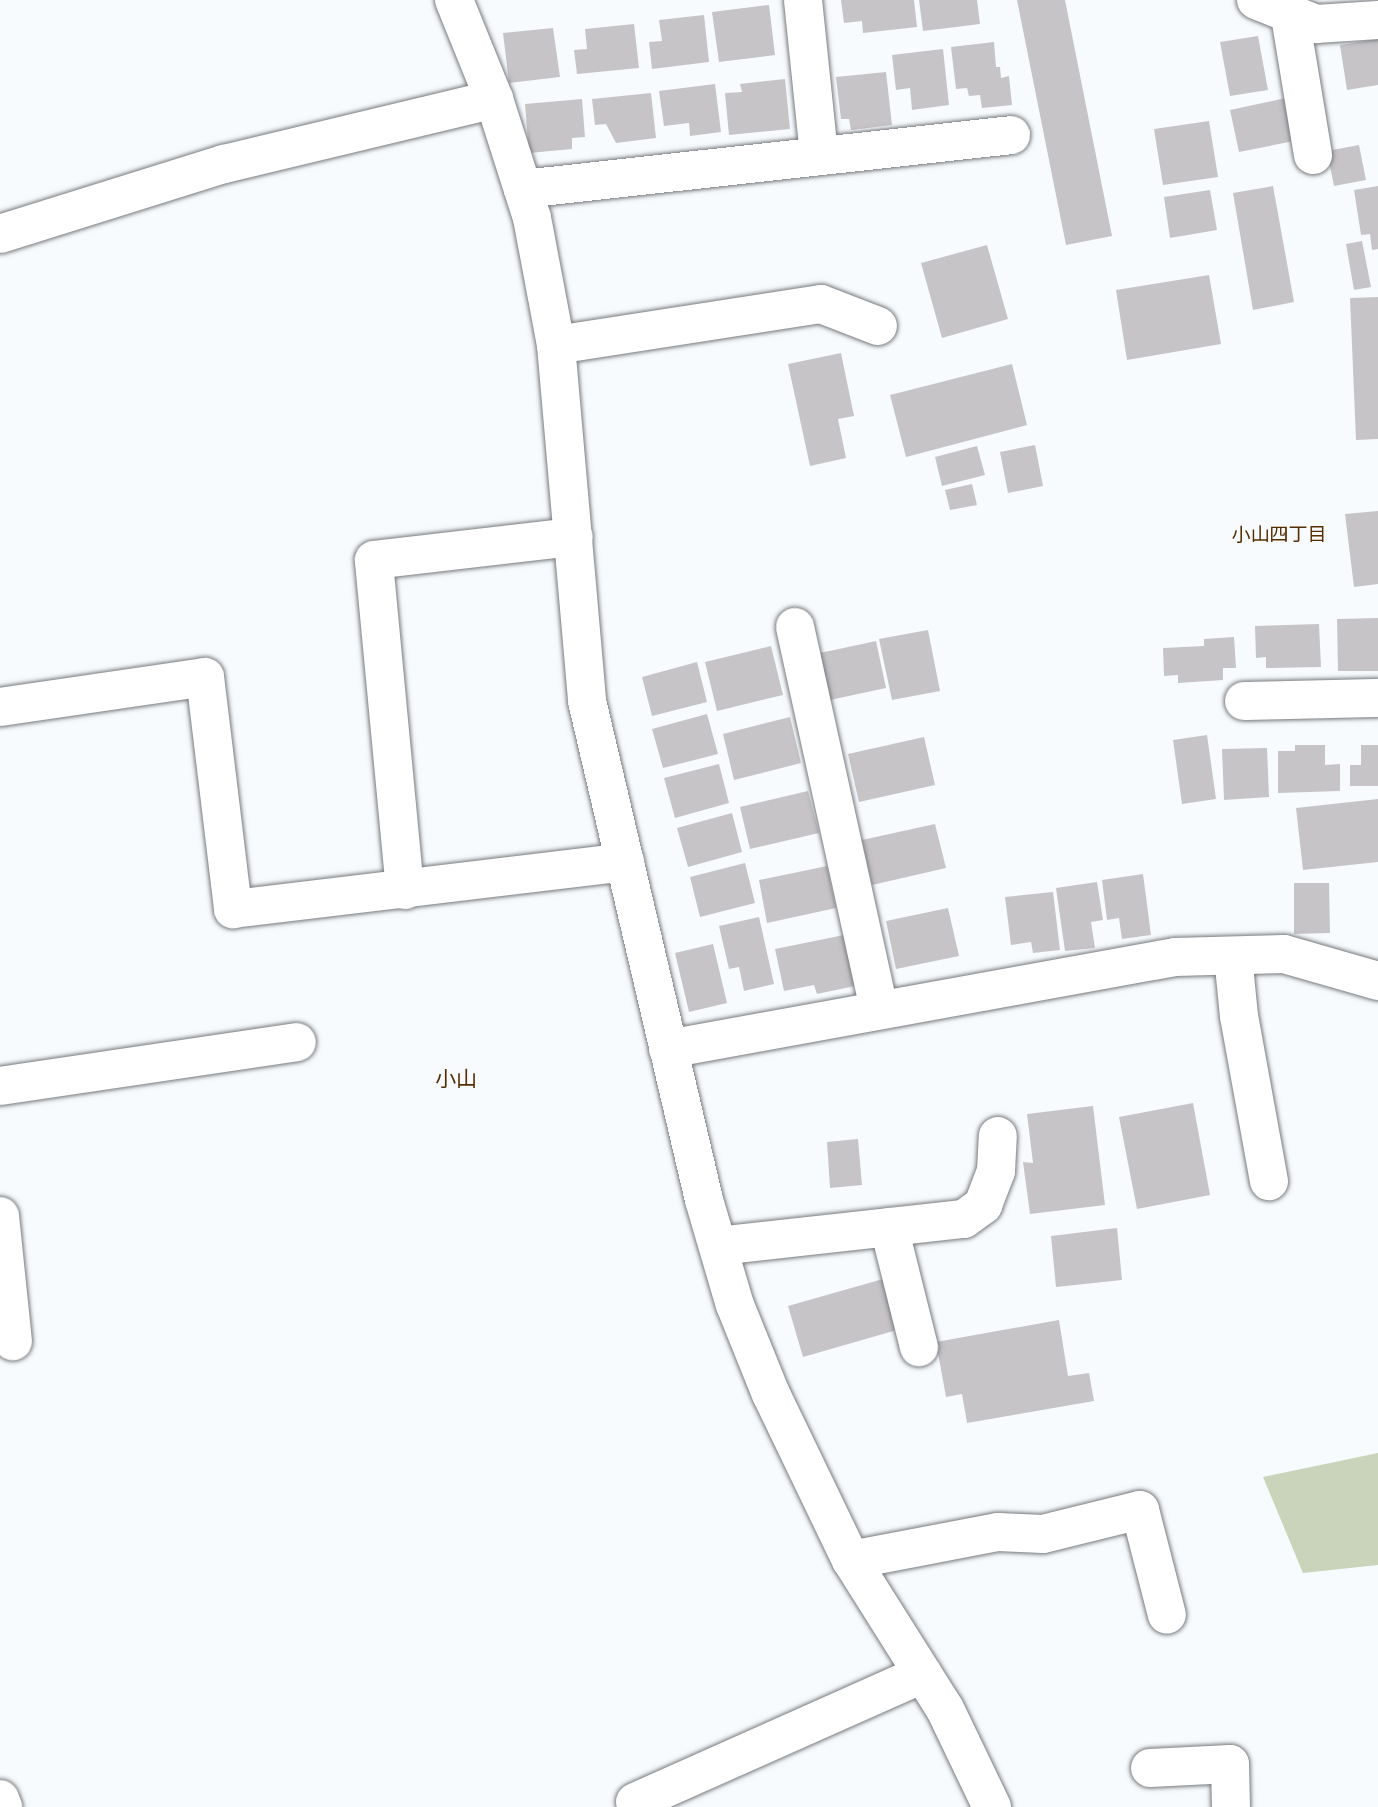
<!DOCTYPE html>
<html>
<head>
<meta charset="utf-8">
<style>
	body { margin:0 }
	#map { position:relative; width:1378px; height:1807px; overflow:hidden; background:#f7fbfe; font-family:"Open Sans","Noto Sans JP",sans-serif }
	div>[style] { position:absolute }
	.green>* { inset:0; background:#cad4ba }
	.building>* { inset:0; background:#c7c4c8 }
	.roads { filter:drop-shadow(0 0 2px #787b7e) drop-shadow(0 0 2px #787b7e) }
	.minor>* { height:38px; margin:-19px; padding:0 19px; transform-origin:19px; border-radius:19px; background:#fff }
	span { translate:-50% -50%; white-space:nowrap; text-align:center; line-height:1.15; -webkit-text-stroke:5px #f7fbfe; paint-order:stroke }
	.neighbourhood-label { font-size:19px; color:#572d01 }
	.quarter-label { font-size:21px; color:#572d01 }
</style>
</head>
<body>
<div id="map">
	<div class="green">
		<div style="clip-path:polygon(1378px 1453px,1378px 1565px,1303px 1573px,1263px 1477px)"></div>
	</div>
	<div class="building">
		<div style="clip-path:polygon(841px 0,914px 0,917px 27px,863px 33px,862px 21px,844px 23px)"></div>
		<div style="clip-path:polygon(919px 0,977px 0,980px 24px,923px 31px)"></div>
		<div style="clip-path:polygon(1017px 0,1065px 0,1112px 236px,1066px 245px)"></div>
		<div style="clip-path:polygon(769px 5px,775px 55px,719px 62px,712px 12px)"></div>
		<div style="clip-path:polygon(704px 15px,709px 62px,652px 69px,649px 42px,662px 41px,659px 20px)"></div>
		<div style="clip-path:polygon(634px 24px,639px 68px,577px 74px,574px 50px,587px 49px,585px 29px)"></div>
		<div style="clip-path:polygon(553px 28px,560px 77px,509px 83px,503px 33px)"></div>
		<div style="clip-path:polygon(1258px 36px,1268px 90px,1230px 96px,1220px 42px)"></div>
		<div style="clip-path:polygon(1378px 39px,1378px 85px,1347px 90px,1340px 45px)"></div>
		<div style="clip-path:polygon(994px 42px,996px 67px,1000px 67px,1001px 78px,1009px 76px,1012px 105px,982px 108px,980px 95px,969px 96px,967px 88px,956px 89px,951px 47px)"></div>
		<div style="clip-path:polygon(943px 49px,949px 105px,912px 110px,910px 88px,896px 90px,892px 55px)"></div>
		<div style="clip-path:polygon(886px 72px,892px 125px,851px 130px,849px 119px,841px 119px,836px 77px)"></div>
		<div style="clip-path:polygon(785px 79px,790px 129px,729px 135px,725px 93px,742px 92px,740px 84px)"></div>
		<div style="clip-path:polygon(715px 84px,721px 132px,690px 136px,689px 123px,664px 126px,659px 91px)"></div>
		<div style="clip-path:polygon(651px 93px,656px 138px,616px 143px,606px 124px,595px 125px,592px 99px)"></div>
		<div style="clip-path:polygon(1286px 98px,1294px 141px,1239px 152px,1230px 110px)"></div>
		<div style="clip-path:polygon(582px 99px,585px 137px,572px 138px,572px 149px,529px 153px,525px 104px)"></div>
		<div style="clip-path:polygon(1209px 121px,1218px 177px,1163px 185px,1154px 129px)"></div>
		<div style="clip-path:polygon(1359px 145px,1366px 180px,1334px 186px,1327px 151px)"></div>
		<div style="clip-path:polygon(1273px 186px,1294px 302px,1253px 310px,1233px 193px)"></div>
		<div style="clip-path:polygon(1378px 186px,1378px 249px,1372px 250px,1370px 234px,1361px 235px,1354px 190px)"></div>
		<div style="clip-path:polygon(1210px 190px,1217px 230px,1170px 238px,1164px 197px)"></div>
		<div style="clip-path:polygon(1362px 241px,1371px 287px,1354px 290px,1346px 244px)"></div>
		<div style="clip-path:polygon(987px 245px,1008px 319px,942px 338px,921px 263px)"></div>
		<div style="clip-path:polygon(1209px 275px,1221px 344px,1127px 360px,1116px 290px)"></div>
		<div style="clip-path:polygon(1378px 297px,1378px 439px,1356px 440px,1350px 298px)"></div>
		<div style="clip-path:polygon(841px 353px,854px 416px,838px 419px,846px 458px,810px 466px,788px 364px)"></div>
		<div style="clip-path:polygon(1012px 364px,1027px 425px,906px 457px,890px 395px)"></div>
		<div style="clip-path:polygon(1035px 445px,1043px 486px,1008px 493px,1000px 452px)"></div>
		<div style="clip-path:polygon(977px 446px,985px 475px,942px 486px,935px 457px)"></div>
		<div style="clip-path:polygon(972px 484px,977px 505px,950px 510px,945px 490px)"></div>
		<div style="clip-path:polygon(1378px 511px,1378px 584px,1354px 587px,1345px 514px)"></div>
		<div style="clip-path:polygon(1378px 618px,1378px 671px,1338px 671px,1337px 619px)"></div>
		<div style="clip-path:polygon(1319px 624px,1321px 667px,1266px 668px,1266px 657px,1256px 658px,1255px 626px)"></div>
		<div style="clip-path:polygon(928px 630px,940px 691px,892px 700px,879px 639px)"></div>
		<div style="clip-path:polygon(1234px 637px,1236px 668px,1223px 668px,1223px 680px,1178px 683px,1178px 675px,1164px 676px,1163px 648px,1204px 646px,1204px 639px)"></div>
		<div style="clip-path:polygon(876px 641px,886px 688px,830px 700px,820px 653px)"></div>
		<div style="clip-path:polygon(771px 646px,783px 695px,717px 711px,705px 662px)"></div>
		<div style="clip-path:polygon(697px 662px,707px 702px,652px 716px,642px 677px)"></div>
		<div style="clip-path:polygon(707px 714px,718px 754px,663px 768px,652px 729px)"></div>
		<div style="clip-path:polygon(790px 717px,801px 763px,734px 780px,723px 734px)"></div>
		<div style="clip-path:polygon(1207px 735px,1216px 799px,1182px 804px,1173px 740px)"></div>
		<div style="clip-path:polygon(924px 737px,935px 785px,859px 802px,848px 754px)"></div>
		<div style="clip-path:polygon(1295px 745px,1325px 745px,1325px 765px,1340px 764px,1340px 791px,1278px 793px,1278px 751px,1295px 751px)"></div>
		<div style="clip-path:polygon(1361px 745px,1378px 745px,1378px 786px,1350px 786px,1350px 765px,1361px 765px)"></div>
		<div style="clip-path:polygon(1267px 748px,1269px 797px,1224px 800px,1222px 749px)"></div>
		<div style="clip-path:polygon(719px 764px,729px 803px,675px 818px,664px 778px)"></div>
		<div style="clip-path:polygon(808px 791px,819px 833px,750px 849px,740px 807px)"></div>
		<div style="clip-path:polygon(1378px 799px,1378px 862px,1303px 870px,1296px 808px)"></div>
		<div style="clip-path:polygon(732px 813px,742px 852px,688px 867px,677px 828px)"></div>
		<div style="clip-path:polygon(935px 824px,946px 868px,872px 885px,862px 840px)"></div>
		<div style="clip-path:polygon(745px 863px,755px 903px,700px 917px,690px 877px)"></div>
		<div style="clip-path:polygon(827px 866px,836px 908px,767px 923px,759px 880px)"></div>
		<div style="clip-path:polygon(1143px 874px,1151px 935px,1122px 939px,1119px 918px,1107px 920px,1102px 880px)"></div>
		<div style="clip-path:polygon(1097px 882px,1103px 920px,1091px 922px,1095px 948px,1065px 951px,1056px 888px)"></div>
		<div style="clip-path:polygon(1294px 883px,1329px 883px,1330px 933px,1294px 934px)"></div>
		<div style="clip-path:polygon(1053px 892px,1060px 950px,1033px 953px,1031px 942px,1011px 945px,1005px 897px)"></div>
		<div style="clip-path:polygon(948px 908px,959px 956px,896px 969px,886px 921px)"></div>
		<div style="clip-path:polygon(759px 917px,774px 984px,744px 991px,739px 967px,729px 969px,719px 926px)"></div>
		<div style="clip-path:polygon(844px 935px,855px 986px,817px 994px,814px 985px,784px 991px,775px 949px)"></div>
		<div style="clip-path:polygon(713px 944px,727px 1003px,689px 1012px,675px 953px)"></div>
		<div style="clip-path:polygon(1193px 1103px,1210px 1195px,1137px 1209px,1119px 1117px)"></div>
		<div style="clip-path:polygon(1093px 1106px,1105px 1205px,1030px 1214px,1023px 1162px,1033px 1163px,1027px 1114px)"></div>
		<div style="clip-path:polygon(858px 1139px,862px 1185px,830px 1188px,827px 1142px)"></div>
		<div style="clip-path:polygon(1117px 1228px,1122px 1280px,1056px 1287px,1051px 1236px)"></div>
		<div style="clip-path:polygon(890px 1277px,904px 1328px,803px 1357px,788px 1306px)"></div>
		<div style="clip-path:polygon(1059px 1320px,1068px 1376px,1089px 1373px,1094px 1401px,967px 1423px,962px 1394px,946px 1397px,936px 1342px)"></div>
	</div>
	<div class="roads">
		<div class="minor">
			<div style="left:454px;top:0;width:107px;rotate:68deg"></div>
			<div style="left:494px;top:99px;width:125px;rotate:72.3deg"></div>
			<div style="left:532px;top:218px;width:129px;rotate:79.3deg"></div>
			<div style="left:556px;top:345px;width:357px;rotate:85deg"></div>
			<div style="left:587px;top:701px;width:513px;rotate:76.8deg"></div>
			<div style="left:704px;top:1200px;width:109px;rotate:73.6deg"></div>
			<div style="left:735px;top:1305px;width:96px;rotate:68deg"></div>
			<div style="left:771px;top:1394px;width:184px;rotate:64.3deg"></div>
			<div style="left:851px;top:1560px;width:176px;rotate:57.8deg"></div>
			<div style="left:945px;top:1709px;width:109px;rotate:64.4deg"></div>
			<div style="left:803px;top:0;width:157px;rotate:84.1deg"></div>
			<div style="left:1256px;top:0;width:65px;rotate:21.8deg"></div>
			<div style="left:1316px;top:24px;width:62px;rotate:-3.7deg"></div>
			<div style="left:1290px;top:16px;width:141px;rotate:80.6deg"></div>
			<div style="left:523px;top:189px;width:491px;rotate:-6.3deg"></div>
			<div style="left:0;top:234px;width:235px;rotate:-17.4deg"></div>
			<div style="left:224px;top:164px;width:278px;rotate:-13.5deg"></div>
			<div style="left:556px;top:345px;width:268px;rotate:-8.8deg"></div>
			<div style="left:821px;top:304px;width:61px;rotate:21.1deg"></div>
			<div style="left:795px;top:627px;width:391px;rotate:77.6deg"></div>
			<div style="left:1244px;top:701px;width:134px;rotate:-1.3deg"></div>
			<div style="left:0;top:707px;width:207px;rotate:-8.3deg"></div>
			<div style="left:205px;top:677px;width:234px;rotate:83.1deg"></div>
			<div style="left:233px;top:909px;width:395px;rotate:-6.8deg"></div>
			<div style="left:405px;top:890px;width:331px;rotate:-95.4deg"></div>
			<div style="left:374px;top:560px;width:201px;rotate:-6.6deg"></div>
			<div style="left:1233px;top:956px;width:60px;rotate:84.3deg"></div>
			<div style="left:1239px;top:1016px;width:168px;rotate:79.7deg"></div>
			<div style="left:668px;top:1049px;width:515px;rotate:-10.28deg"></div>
			<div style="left:1175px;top:957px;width:109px;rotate:-1.6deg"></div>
			<div style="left:1284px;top:954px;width:98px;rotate:16deg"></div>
			<div style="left:0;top:1086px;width:300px;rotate:-8.4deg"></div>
			<div style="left:0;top:1216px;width:126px;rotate:84.1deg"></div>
			<div style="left:889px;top:1227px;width:124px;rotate:76deg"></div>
			<div style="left:718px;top:1246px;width:247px;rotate:-6.3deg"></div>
			<div style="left:964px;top:1219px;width:24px;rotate:-36deg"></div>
			<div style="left:983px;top:1205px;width:36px;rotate:-69deg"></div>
			<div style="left:996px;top:1171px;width:35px;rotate:-87deg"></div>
			<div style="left:851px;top:1560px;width:150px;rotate:-10.8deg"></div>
			<div style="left:998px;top:1532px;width:45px;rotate:2.5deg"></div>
			<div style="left:1043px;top:1534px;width:100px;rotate:-13.9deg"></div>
			<div style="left:1140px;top:1510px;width:108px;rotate:75.6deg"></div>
			<div style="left:1150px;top:1768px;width:80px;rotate:-2.9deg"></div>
			<div style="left:1230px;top:1764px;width:43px;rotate:88.7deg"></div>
			<div style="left:0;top:1799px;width:9px;rotate:69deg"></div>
			<div style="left:635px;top:1802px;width:315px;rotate:-24deg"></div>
		</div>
	</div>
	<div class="neighbourhood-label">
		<span style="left:1279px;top:535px">小山四丁目</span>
	</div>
	<div class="quarter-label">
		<span style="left:456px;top:1078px">小山</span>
	</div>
</div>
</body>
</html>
